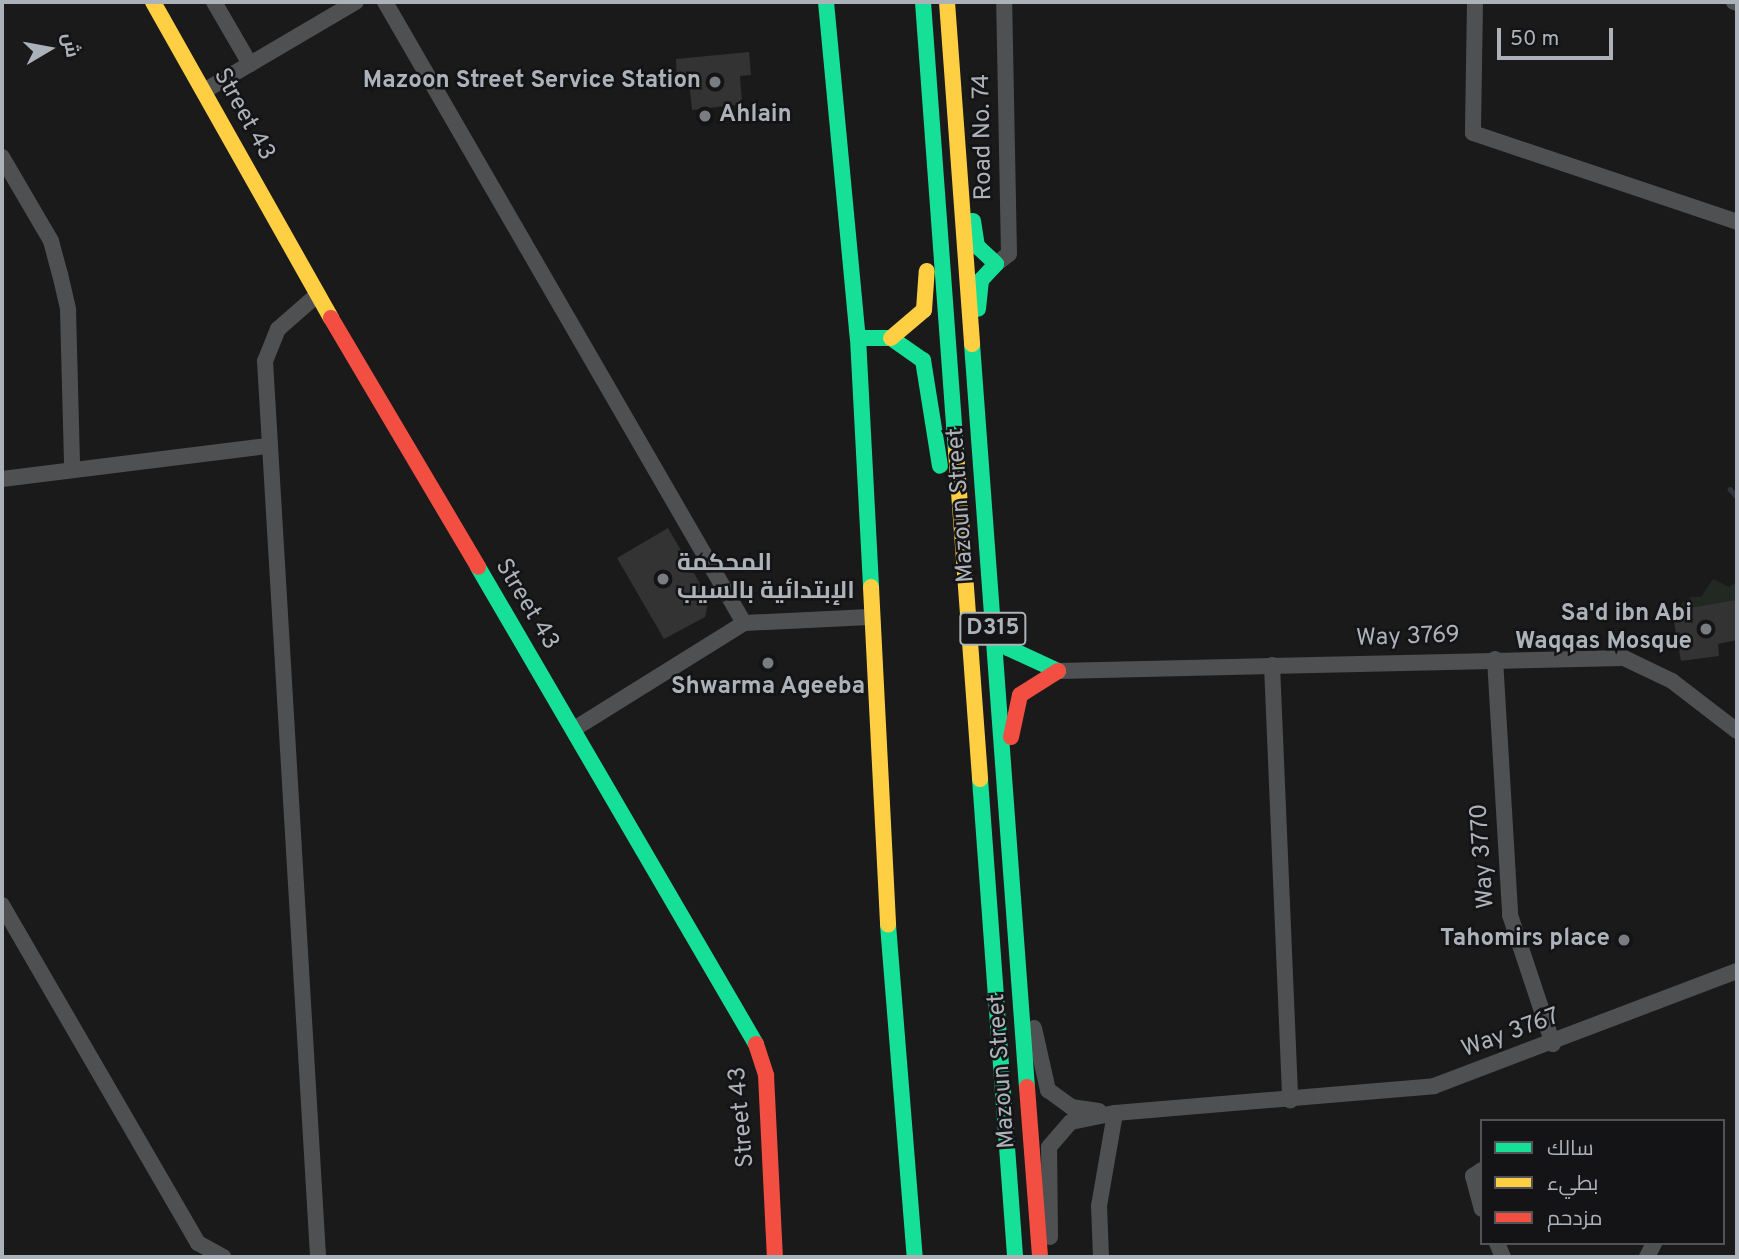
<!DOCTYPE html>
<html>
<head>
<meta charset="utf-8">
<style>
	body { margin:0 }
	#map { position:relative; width:1739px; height:1259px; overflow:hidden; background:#1a1a1a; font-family:Overpass,Cairo,sans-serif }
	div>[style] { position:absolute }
	.green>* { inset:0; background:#222922 }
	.stream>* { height:4.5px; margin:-2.25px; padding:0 2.25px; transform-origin:2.25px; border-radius:2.25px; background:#2e363b }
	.building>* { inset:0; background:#333334 }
	.street>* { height:16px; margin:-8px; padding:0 8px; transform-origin:8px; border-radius:8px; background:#4e5052 }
	.fast>* { height:16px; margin:-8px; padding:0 8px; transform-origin:8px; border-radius:8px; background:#16e098 }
	.slow>* { height:16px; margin:-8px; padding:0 8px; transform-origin:8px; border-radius:8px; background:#ffcf43 }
	.jam>* { height:16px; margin:-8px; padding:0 8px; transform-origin:8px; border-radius:8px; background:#f24e42 }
	.dots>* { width:19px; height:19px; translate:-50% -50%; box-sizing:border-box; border:4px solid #141416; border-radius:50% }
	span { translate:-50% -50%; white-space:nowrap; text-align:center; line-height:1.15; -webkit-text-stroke:5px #141416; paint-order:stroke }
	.shield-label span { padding:2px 5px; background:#141416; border:2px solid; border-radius:5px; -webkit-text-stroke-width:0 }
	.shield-label { font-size:23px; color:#acb2b9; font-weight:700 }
	.poi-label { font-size:24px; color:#acb2b9; font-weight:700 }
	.right { translate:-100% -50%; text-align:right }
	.left { translate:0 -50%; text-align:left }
	.street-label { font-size:24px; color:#acb2b9 }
	.frame { position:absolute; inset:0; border:4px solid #acb2b9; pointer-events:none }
	.legend { position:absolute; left:1480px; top:1119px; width:245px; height:126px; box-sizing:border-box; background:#141416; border:2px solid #515357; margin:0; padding:9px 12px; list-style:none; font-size:21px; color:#acb2b9 }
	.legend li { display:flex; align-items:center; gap:14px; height:35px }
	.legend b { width:35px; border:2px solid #515357 }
	.north { position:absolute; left:14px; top:14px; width:70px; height:70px; -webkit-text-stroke:5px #141416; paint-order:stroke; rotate:80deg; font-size:19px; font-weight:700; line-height:28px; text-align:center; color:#acb2b9 }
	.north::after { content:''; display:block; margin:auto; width:24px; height:32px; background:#acb2b9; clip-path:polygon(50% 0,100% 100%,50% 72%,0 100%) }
	.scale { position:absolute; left:1497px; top:28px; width:116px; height:32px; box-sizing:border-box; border:4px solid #acb2b9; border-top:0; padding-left:9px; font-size:21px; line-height:24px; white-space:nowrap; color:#acb2b9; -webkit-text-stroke:5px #141416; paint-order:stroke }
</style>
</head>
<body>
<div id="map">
	<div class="green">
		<div style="clip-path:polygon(1713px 579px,1729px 587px,1737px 582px,1735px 600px,1672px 611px,1691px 597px,1701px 597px)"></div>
	</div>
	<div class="stream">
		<div style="left:1730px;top:489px;width:11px;rotate:49deg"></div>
	</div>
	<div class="building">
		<div style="clip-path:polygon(749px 52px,751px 75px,740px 76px,742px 104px,692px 110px,689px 81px,677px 82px,676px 59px)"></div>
		<div style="clip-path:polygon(668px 528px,709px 599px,705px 617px,664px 639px,617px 558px)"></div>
		<div style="clip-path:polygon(1735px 600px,1737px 640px,1718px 644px,1719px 656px,1681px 661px,1672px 611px)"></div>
	</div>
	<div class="street">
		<div style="left:214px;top:2px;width:72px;rotate:59.9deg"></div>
		<div style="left:385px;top:2px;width:717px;rotate:59.97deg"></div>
		<div style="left:1475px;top:2px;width:131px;rotate:90.9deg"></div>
		<div style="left:1473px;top:133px;width:279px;rotate:18.6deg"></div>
		<div style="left:1734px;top:2px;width:3px;rotate:18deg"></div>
		<div style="left:204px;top:91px;width:176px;rotate:-30.4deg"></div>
		<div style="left:2px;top:157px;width:97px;rotate:59.7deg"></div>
		<div style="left:51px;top:241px;width:34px;rotate:75deg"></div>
		<div style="left:60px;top:274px;width:37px;rotate:77deg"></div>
		<div style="left:68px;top:310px;width:157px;rotate:88.5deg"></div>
		<div style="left:996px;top:264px;width:16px;rotate:-38deg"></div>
		<div style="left:1009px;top:254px;width:252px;rotate:-91.1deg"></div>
		<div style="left:317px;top:295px;width:52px;rotate:138.9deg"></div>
		<div style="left:278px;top:329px;width:35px;rotate:112deg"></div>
		<div style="left:265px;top:361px;width:898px;rotate:86.61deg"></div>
		<div style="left:2px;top:479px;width:268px;rotate:-7.1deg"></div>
		<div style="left:1495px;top:659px;width:256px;rotate:86.6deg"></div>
		<div style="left:1510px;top:915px;width:136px;rotate:71.6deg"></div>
		<div style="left:1272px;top:665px;width:436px;rotate:87.6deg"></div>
		<div style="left:1058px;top:671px;width:566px;rotate:-1.32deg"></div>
		<div style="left:1624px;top:658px;width:53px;rotate:25.6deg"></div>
		<div style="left:1672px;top:681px;width:82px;rotate:37.6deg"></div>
		<div style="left:574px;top:729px;width:200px;rotate:-31.9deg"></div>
		<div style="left:744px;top:623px;width:125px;rotate:-2.7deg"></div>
		<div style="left:2px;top:905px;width:391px;rotate:59.9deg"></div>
		<div style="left:198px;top:1243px;width:29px;rotate:29deg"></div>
		<div style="left:1034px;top:1028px;width:64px;rotate:77.3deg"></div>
		<div style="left:1048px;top:1090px;width:29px;rotate:36deg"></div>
		<div style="left:1071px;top:1107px;width:28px;rotate:8deg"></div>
		<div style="left:1482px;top:1170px;width:11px;rotate:146deg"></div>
		<div style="left:1473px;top:1176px;width:34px;rotate:75deg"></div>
		<div style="left:1050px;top:1237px;width:90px;rotate:-90.6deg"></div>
		<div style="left:1049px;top:1147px;width:33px;rotate:-49deg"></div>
		<div style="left:1071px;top:1122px;width:45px;rotate:-11.6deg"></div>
		<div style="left:1115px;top:1113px;width:320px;rotate:-4.8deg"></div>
		<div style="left:1434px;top:1086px;width:324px;rotate:-20.8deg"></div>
		<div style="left:1497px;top:1243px;width:15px;rotate:67deg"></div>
		<div style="left:1101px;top:1257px;width:51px;rotate:-92.2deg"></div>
		<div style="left:1099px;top:1206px;width:94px;rotate:-80.2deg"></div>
		<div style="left:1647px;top:1257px;width:16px;rotate:-63deg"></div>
	</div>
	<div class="fast">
		<div style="left:826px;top:2px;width:338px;rotate:84.6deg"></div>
		<div style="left:858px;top:338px;width:249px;rotate:87deg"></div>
		<div style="left:923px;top:2px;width:450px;rotate:85.8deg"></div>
		<div style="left:973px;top:221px;width:25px;rotate:81deg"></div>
		<div style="left:977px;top:246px;width:26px;rotate:43deg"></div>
		<div style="left:996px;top:264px;width:22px;rotate:133deg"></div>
		<div style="left:981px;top:280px;width:29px;rotate:96deg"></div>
		<div style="left:858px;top:338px;width:33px"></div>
		<div style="left:891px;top:338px;width:39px;rotate:35deg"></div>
		<div style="left:923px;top:360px;width:107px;rotate:80.9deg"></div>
		<div style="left:972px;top:344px;width:745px;rotate:85.77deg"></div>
		<div style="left:478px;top:567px;width:552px;rotate:59.77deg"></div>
		<div style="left:1002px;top:621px;width:28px;rotate:77deg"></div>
		<div style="left:1008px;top:648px;width:55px;rotate:24.7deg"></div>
		<div style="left:980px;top:779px;width:479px;rotate:85.8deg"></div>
		<div style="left:888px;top:925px;width:333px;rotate:85.4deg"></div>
	</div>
	<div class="slow">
		<div style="left:153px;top:2px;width:363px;rotate:60.6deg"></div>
		<div style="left:947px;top:2px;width:343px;rotate:85.8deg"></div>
		<div style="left:891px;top:338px;width:43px;rotate:-40.3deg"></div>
		<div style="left:924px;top:310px;width:39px;rotate:-86deg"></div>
		<div style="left:956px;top:451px;width:329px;rotate:85.8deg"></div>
		<div style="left:871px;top:587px;width:338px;rotate:87.1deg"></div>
	</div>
	<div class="jam">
		<div style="left:331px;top:318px;width:289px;rotate:59.4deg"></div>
		<div style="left:1011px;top:737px;width:43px;rotate:-77.9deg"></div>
		<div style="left:1020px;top:695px;width:45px;rotate:-32.3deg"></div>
		<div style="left:756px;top:1044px;width:33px;rotate:72deg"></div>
		<div style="left:766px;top:1075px;width:182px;rotate:87.2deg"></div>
		<div style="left:1027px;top:1087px;width:170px;rotate:85.6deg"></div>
	</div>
	<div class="dots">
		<div style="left:715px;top:82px;background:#797d81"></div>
		<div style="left:705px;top:116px;background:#797d81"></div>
		<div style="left:663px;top:579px;background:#797d81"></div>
		<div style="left:1706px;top:629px;background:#797d81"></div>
		<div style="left:768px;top:663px;background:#797d81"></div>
		<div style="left:1624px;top:940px;background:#797d81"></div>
	</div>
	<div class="shield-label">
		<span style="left:993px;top:629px">D315</span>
	</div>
	<div class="poi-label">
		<span class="right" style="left:701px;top:82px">Mazoon Street Service Station</span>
		<span class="left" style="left:719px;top:116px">Ahlain</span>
		<span class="left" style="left:677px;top:579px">المحكمة<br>الإبتدائية بالسيب</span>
		<span class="right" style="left:1692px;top:629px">Sa'd ibn Abi<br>Waqqas Mosque</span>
		<span style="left:768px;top:688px">Shwarma Ageeba</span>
		<span class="right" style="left:1610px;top:940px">Tahomirs place</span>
	</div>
	<div class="street-label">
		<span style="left:243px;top:115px;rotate:61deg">Street 43</span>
		<span style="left:984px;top:137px;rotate:-91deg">Road No. 74</span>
		<span style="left:962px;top:505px;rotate:-94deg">Mazoun Street</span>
		<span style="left:526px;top:605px;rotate:59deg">Street 43</span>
		<span style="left:1408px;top:638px;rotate:-2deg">Way 3769</span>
		<span style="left:1484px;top:856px;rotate:-94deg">Way 3770</span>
		<span style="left:1511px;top:1034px;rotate:-20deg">Way 3767</span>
		<span style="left:1003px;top:1071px;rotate:-94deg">Mazoun Street</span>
		<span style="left:743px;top:1117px;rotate:-95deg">Street 43</span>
	</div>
	<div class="frame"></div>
	<ul class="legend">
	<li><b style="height:9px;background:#16e098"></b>سالك</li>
	<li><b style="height:9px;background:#ffcf43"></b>بطيء</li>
	<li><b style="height:9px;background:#f24e42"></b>مزدحم</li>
	</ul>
	<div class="north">ش</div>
	<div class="scale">50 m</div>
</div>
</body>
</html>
